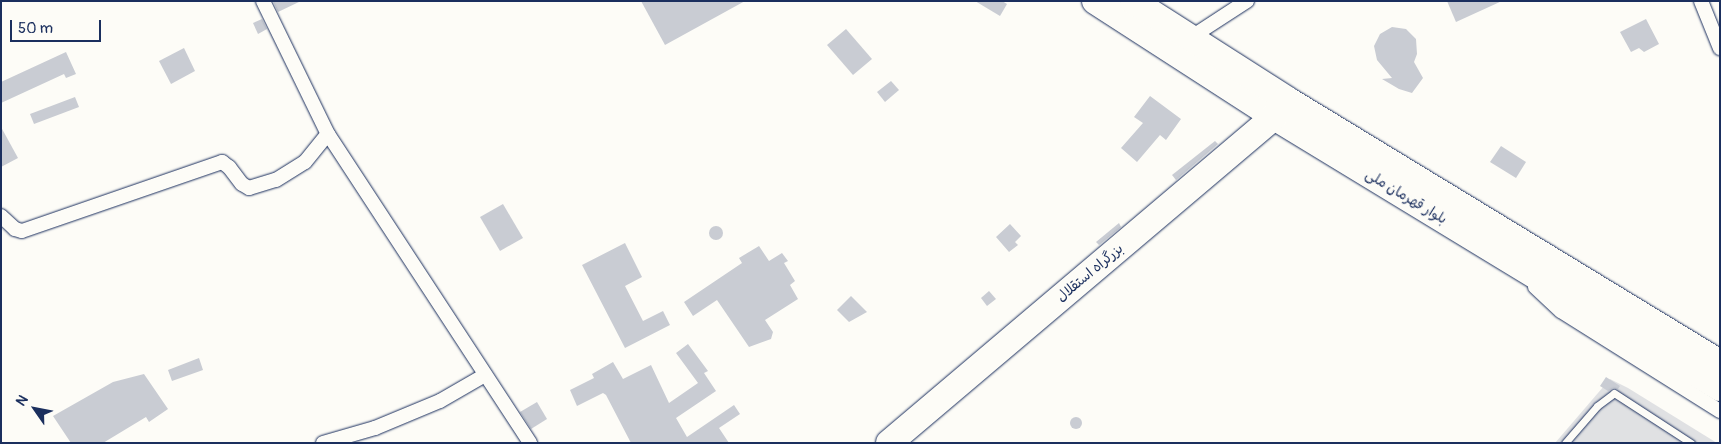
<!DOCTYPE html>
<html>
<head>
<meta charset="utf-8">
<style>
	body { margin:0 }
	#map { position:relative; width:1721px; height:444px; overflow:hidden; background:#fdfcf7; font-family:Pangolin,"Playpen Sans Arabic",sans-serif }
	div>[style] { position:absolute }
	.green>* { inset:0; background:#e0e1e3 }
	.building>* { inset:0; background:#c9ccd3 }
	.round { border-radius:50% }
	.roads { filter:drop-shadow(0 0 1px #1b2f5e) drop-shadow(0 0 1px #1b2f5e) }
	.lane>* { height:7px; margin:-3.5px; padding:0 3.5px; transform-origin:3.5px; border-radius:3.5px; background:#fdfcf7 }
	.street>* { height:14px; margin:-7px; padding:0 7px; transform-origin:7px; border-radius:7px; background:#fdfcf7 }
	.highway>* { height:26px; margin:-13px; padding:0 13px; transform-origin:13px; border-radius:13px; background:#fdfcf7 }
	span { translate:-50% -50%; white-space:nowrap; text-align:center; line-height:1.15; -webkit-text-stroke:5px #fdfcf7; paint-order:stroke }
	.street-label { font-size:14px; color:#1b2f5e }
	.frame { position:absolute; inset:0; border:2px solid #1b2f5e; pointer-events:none }
	.north { position:absolute; left:10px; top:384px; width:50px; height:50px; -webkit-text-stroke:4px #fdfcf7; paint-order:stroke; rotate:303deg; font-size:14px; font-weight:700; line-height:20px; text-align:center; color:#1b2f5e }
	.north::after { content:''; display:block; margin:auto; width:18px; height:22px; background:#1b2f5e; clip-path:polygon(50% 0,100% 100%,50% 72%,0 100%) }
	.scale { position:absolute; left:10px; top:20px; width:91px; height:22px; box-sizing:border-box; border:2px solid #1b2f5e; border-top:0; padding-left:6px; font-size:15px; line-height:18px; white-space:nowrap; color:#1b2f5e; -webkit-text-stroke:4px #fdfcf7; paint-order:stroke }
</style>
</head>
<body>
<div id="map">
	<div class="green">
		<div style="clip-path:polygon(1610px 379px,1628px 388px,1717px 443px,1555px 443px)"></div>
	</div>
	<div class="building">
		<div style="clip-path:polygon(273px 1px,301px 1px,278px 12px)"></div>
		<div style="clip-path:polygon(641px 1px,745px 1px,665px 45px)"></div>
		<div style="clip-path:polygon(975px 1px,1002px 1px,1007px 4px,1000px 16px)"></div>
		<div style="clip-path:polygon(1447px 1px,1502px 1px,1456px 22px)"></div>
		<div style="clip-path:polygon(262px 19px,267px 29px,258px 34px,253px 23px)"></div>
		<div style="clip-path:polygon(1646px 19px,1659px 44px,1644px 52px,1639px 48px,1631px 52px,1620px 32px)"></div>
		<div style="clip-path:polygon(1392px 27px,1406px 29px,1416px 39px,1417px 54px,1414px 62px,1423px 78px,1412px 93px,1399px 89px,1382px 79px,1392px 78px,1377px 60px,1374px 46px,1380px 34px)"></div>
		<div style="clip-path:polygon(846px 29px,872px 59px,853px 75px,827px 45px)"></div>
		<div style="clip-path:polygon(184px 48px,195px 71px,171px 84px,159px 61px)"></div>
		<div style="clip-path:polygon(66px 52px,76px 74px,66px 78px,64px 74px,1px 103px,1px 82px)"></div>
		<div style="clip-path:polygon(891px 81px,899px 90px,885px 102px,877px 92px)"></div>
		<div style="clip-path:polygon(1150px 96px,1181px 119px,1166px 140px,1160px 135px,1137px 162px,1121px 148px,1143px 123px,1134px 117px)"></div>
		<div style="clip-path:polygon(75px 97px,79px 107px,34px 124px,30px 114px)"></div>
		<div style="clip-path:polygon(1px 127px,18px 158px,1px 167px)"></div>
		<div style="clip-path:polygon(1215px 141px,1218px 144px,1176px 180px,1172px 175px)"></div>
		<div style="clip-path:polygon(1501px 146px,1526px 162px,1516px 178px,1490px 162px)"></div>
		<div style="clip-path:polygon(503px 204px,523px 238px,500px 251px,480px 217px)"></div>
		<div style="clip-path:polygon(1119px 223px,1121px 227px,1099px 245px,1096px 242px)"></div>
		<div style="clip-path:polygon(1010px 224px,1021px 236px,1015px 242px,1018px 245px,1009px 252px,996px 237px)"></div>
		<div class="round" style="left:709px;top:226px;width:14px;height:14px"></div>
		<div style="clip-path:polygon(625px 243px,642px 277px,625px 286px,643px 321px,663px 311px,670px 325px,625px 348px,582px 265px)"></div>
		<div style="clip-path:polygon(759px 246px,769px 261px,782px 253px,788px 261px,784px 263px,795px 281px,790px 285px,798px 299px,765px 320px,773px 332px,771px 339px,749px 347px,717px 300px,693px 316px,684px 302px,742px 263px,739px 258px)"></div>
		<div style="clip-path:polygon(989px 291px,996px 299px,987px 306px,981px 298px)"></div>
		<div style="clip-path:polygon(851px 296px,867px 312px,849px 322px,837px 310px)"></div>
		<div style="clip-path:polygon(688px 344px,708px 371px,704px 373px,716px 391px,676px 418px,687px 437px,734px 405px,740px 414px,719px 428px,729px 443px,631px 443px,606px 395px,603px 393px,577px 406px,570px 390px,594px 378px,592px 374px,613px 362px,623px 379px,651px 365px,669px 403px,698px 383px,676px 353px)"></div>
		<div style="clip-path:polygon(199px 358px,203px 370px,172px 381px,168px 370px)"></div>
		<div style="clip-path:polygon(144px 374px,168px 409px,149px 422px,146px 417px,103px 443px,71px 443px,53px 416px,113px 382px)"></div>
		<div style="clip-path:polygon(1606px 377px,1620px 386px,1618px 389px,1613px 388px,1608px 391px,1600px 386px)"></div>
		<div style="clip-path:polygon(537px 402px,547px 419px,531px 429px,520px 412px)"></div>
		<div class="round" style="left:1070px;top:417px;width:12px;height:12px"></div>
	</div>
	<div class="roads">
		<div class="lane">
			<div style="left:1565px;top:443px;width:49px;rotate:-49.1deg"></div>
			<div style="left:1597px;top:406px;width:21px;rotate:-37deg"></div>
			<div style="left:1614px;top:393px;width:92px;rotate:33deg"></div>
		</div>
		<div class="street">
			<div style="left:263px;top:1px;width:148px;rotate:64deg"></div>
			<div style="left:328px;top:134px;width:369px;rotate:56.8deg"></div>
			<div style="left:1701px;top:1px;width:51px;rotate:68deg"></div>
			<div style="left:1190px;top:38px;width:68px;rotate:-33deg"></div>
			<div style="left:1px;top:216px;width:19px;rotate:43deg"></div>
			<div style="left:15px;top:229px;width:7px;rotate:16deg"></div>
			<div style="left:22px;top:231px;width:212px;rotate:-19deg"></div>
			<div style="left:222px;top:162px;width:9px;rotate:36deg"></div>
			<div style="left:229px;top:167px;width:21px;rotate:53deg"></div>
			<div style="left:242px;top:184px;width:8px;rotate:30deg"></div>
			<div style="left:249px;top:188px;width:28px;rotate:-17deg"></div>
			<div style="left:276px;top:180px;width:34px;rotate:-32deg"></div>
			<div style="left:305px;top:162px;width:36px;rotate:-51deg"></div>
			<div style="left:1535px;top:287px;width:35px;rotate:43deg"></div>
			<div style="left:1561px;top:311px;width:188px;rotate:32.2deg"></div>
			<div style="left:323px;top:443px;width:54px;rotate:-16.1deg"></div>
			<div style="left:375px;top:428px;width:70px;rotate:-22.6deg"></div>
			<div style="left:440px;top:401px;width:52px;rotate:-30deg"></div>
		</div>
		<div class="highway">
			<div style="left:1095px;top:1px;width:213px;rotate:32.9deg"></div>
			<div style="left:1274px;top:117px;width:522px;rotate:31.28deg"></div>
			<div style="left:1133px;top:1px;width:182px;rotate:32.6deg"></div>
			<div style="left:1286px;top:99px;width:508px;rotate:31.31deg"></div>
			<div style="left:889px;top:443px;width:504px;rotate:-40.26deg"></div>
			<div style="left:1274px;top:117px;width:15px;rotate:-58deg"></div>
		</div>
	</div>
	<div class="street-label">
		<span style="left:1406px;top:197px;rotate:31deg">بلوار قهرمان ملی</span>
		<span style="left:1090px;top:273px;rotate:-40deg">بزرگراه استقلال</span>
	</div>
	<div class="frame"></div>
	<div class="north">N</div>
	<div class="scale">50 m</div>
</div>
</body>
</html>
